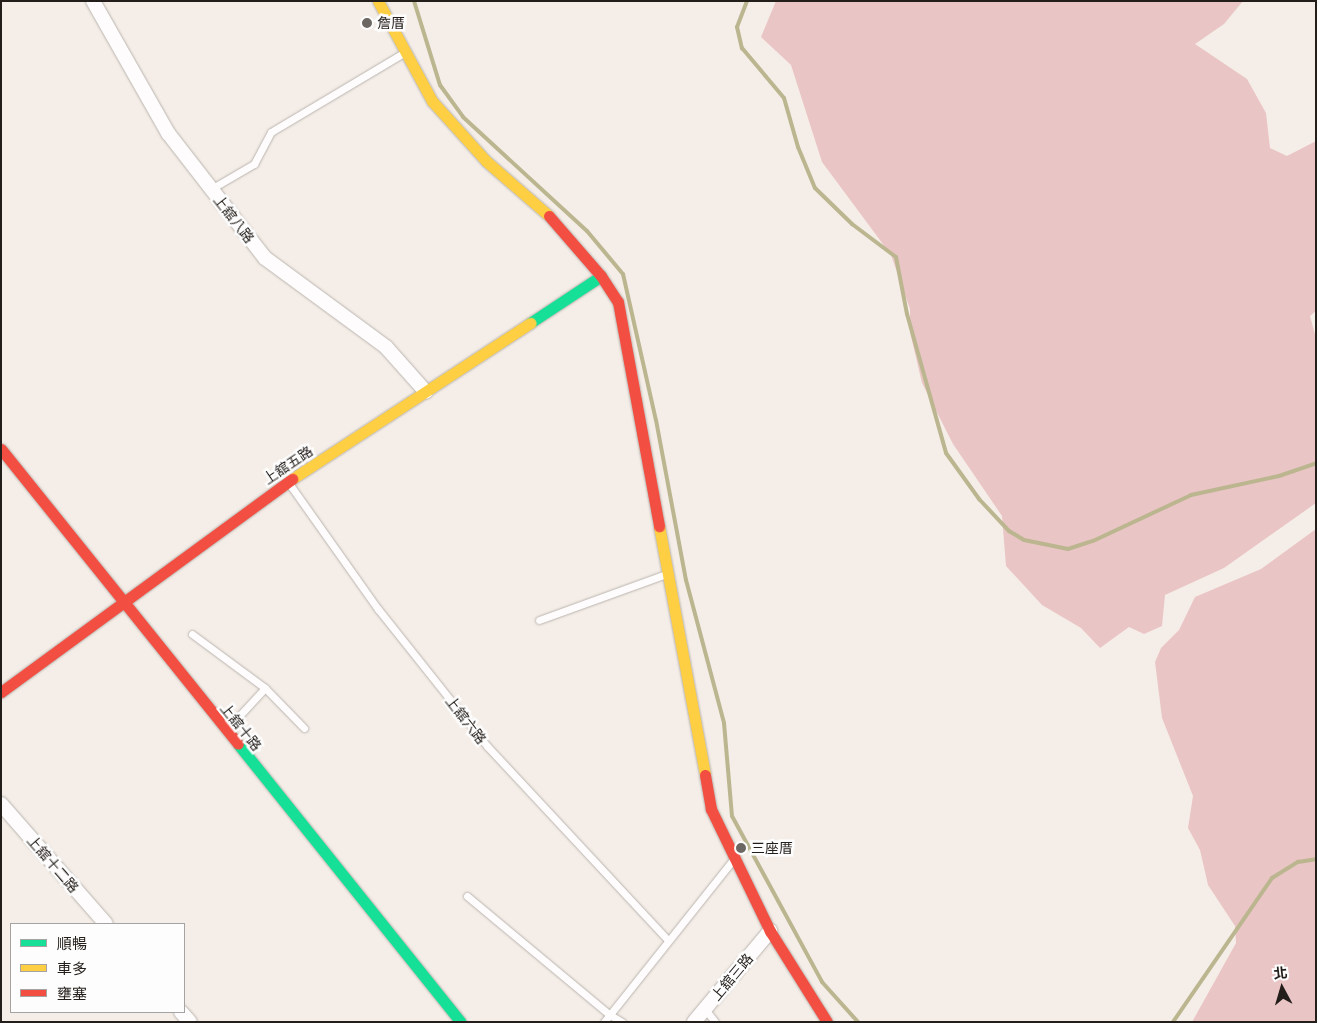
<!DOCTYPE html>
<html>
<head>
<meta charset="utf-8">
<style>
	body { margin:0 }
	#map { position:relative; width:1317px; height:1023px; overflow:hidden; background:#f5eee8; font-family:"Space Grotesk","Noto Sans TC",sans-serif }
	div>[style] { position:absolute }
	.forest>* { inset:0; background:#eac5c5 }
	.stream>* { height:4px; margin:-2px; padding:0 2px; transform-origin:2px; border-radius:2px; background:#bbb68f }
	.roads { filter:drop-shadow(0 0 1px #bab4af) drop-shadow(0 0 1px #bab4af) }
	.lane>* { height:7px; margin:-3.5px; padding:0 3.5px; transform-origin:3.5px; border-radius:3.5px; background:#fefcfc }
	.street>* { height:14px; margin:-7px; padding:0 7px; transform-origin:7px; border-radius:7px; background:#fefcfc }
	.fast>* { height:11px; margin:-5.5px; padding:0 5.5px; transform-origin:5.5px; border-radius:5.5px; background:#16e098 }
	.slow>* { height:11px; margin:-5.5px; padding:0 5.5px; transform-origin:5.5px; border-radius:5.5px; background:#ffcf43 }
	.jam>* { height:11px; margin:-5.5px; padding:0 5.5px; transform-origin:5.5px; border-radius:5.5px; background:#f24e42 }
	.dots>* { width:14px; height:14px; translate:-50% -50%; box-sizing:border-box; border:2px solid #fdfdfd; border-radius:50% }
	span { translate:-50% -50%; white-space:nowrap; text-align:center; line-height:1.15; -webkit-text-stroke:5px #fdfdfd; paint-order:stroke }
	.poi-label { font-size:14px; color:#231e1a }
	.left { translate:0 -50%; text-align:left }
	.street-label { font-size:14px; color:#231e1a }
	.frame { position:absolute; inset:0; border:2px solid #231e1a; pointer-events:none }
	.legend { position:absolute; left:10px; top:923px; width:175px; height:90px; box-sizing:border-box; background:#fdfdfd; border:1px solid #a6a4a2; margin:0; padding:6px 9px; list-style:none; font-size:15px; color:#231e1a }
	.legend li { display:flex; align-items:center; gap:10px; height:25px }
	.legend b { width:25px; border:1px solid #a6a4a2 }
	.north { position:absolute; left:1257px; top:963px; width:50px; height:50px; -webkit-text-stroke:4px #fdfdfd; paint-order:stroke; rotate:354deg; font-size:14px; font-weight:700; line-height:20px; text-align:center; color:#231e1a }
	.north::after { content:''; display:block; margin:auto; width:18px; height:22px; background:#231e1a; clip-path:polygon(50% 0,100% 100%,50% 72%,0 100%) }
</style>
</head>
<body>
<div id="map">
	<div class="forest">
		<div style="clip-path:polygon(776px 1px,1243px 1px,1224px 24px,1195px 44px,1247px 79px,1266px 113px,1270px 148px,1287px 156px,1316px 141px,1316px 311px,1310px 316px,1316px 338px,1316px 503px,1224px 568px,1165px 595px,1162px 626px,1144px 634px,1129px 627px,1100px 648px,1081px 628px,1042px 605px,1006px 566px,1002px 516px,953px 444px,922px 383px,910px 332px,910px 309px,891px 255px,822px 162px,791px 65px,761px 37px)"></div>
		<div style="clip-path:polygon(1316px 529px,1316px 1022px,1192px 1022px,1236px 943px,1235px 926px,1208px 885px,1200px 850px,1188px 828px,1193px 796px,1162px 718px,1155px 662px,1161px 648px,1179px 630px,1195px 597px,1261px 569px)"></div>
	</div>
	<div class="stream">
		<div style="left:414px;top:1px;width:88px;rotate:72.8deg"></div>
		<div style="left:440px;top:85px;width:39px;rotate:54deg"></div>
		<div style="left:463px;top:117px;width:168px;rotate:42.6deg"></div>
		<div style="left:587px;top:231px;width:56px;rotate:50.1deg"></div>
		<div style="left:623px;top:274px;width:150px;rotate:77.3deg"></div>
		<div style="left:656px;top:420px;width:163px;rotate:79.4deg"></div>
		<div style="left:686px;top:580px;width:148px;rotate:75.1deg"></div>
		<div style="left:724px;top:723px;width:93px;rotate:85.1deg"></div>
		<div style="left:732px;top:816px;width:189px;rotate:61.5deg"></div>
		<div style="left:822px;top:982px;width:54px;rotate:48deg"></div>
		<div style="left:747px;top:1px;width:28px;rotate:111deg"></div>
		<div style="left:737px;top:27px;width:22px;rotate:77deg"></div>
		<div style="left:742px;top:48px;width:65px;rotate:50deg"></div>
		<div style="left:784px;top:98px;width:51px;rotate:74.1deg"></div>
		<div style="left:798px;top:147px;width:44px;rotate:67.5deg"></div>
		<div style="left:815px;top:188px;width:52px;rotate:44.2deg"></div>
		<div style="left:852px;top:224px;width:55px;rotate:36.9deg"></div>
		<div style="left:896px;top:257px;width:58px;rotate:79.1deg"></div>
		<div style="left:907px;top:314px;width:144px;rotate:74.3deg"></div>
		<div style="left:946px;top:453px;width:57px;rotate:54.3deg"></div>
		<div style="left:979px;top:499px;width:44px;rotate:46.8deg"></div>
		<div style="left:1009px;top:531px;width:17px;rotate:31deg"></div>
		<div style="left:1024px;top:540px;width:45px;rotate:11.6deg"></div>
		<div style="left:1068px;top:549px;width:26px;rotate:-18deg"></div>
		<div style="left:1093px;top:541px;width:108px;rotate:-25.1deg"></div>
		<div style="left:1191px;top:495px;width:90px;rotate:-12.2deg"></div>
		<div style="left:1279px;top:476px;width:39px;rotate:-19deg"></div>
		<div style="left:1173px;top:1022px;width:175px;rotate:-55.5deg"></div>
		<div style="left:1272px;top:878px;width:31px;rotate:-32deg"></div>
		<div style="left:1298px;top:862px;width:18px;rotate:-9deg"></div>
	</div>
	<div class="roads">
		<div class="lane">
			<div style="left:211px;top:189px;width:50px;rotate:-30.2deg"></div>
			<div style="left:254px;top:164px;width:36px;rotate:-62deg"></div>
			<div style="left:271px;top:132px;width:156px;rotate:-30.8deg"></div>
			<div style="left:288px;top:482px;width:156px;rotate:54.7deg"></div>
			<div style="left:378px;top:609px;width:175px;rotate:51.5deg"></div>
			<div style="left:487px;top:746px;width:265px;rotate:47deg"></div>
			<div style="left:539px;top:620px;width:135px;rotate:-19.9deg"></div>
			<div style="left:192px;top:634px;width:91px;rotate:36.5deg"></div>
			<div style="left:265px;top:688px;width:56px;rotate:45.7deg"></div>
			<div style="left:228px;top:728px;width:54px;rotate:-47.2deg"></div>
			<div style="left:467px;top:896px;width:186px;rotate:39.8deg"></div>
			<div style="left:610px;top:1015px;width:14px;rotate:30deg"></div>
			<div style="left:705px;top:1009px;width:16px;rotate:52deg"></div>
			<div style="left:604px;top:1022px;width:207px;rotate:-51.5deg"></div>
		</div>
		<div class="street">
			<div style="left:93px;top:1px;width:152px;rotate:60.4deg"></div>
			<div style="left:168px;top:133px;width:158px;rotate:52.2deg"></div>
			<div style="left:265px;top:258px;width:150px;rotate:36.3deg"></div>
			<div style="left:386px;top:347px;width:60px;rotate:48.4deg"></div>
			<div style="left:1px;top:804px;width:159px;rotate:48.8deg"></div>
			<div style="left:181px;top:1012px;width:13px;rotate:48deg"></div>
			<div style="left:694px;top:1022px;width:119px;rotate:-50.1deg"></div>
		</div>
		<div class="fast">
			<div style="left:530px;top:323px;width:85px;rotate:-33.5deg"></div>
			<div style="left:238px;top:744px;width:356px;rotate:51.3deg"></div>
		</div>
		<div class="slow">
			<div style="left:378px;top:1px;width:114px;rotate:61.6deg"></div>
			<div style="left:432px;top:101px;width:81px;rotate:48deg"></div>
			<div style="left:486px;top:161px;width:84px;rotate:41.1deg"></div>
			<div style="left:292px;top:479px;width:285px;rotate:-33.2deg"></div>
			<div style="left:659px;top:526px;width:253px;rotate:79.5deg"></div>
		</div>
		<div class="jam">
			<div style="left:549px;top:216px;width:79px;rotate:49.1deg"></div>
			<div style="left:601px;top:276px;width:31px;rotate:57deg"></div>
			<div style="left:618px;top:302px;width:228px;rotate:79.6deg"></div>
			<div style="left:1px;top:449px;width:378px;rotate:51.2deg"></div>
			<div style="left:1px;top:692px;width:361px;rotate:-36.2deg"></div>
			<div style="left:705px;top:775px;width:35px;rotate:80deg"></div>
			<div style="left:711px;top:809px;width:136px;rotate:64.2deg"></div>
			<div style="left:770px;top:931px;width:107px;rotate:57.9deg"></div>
		</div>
	</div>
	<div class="dots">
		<div style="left:367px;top:23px;background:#6c6762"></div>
		<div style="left:741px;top:848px;background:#6c6762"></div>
	</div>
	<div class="poi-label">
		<span class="left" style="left:377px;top:23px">詹厝</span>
		<span class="left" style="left:751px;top:848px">三座厝</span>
	</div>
	<div class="street-label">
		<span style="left:234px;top:219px;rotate:52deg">上舘八路</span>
		<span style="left:288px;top:465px;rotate:-34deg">上舘五路</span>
		<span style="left:466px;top:720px;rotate:52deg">上舘六路</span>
		<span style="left:241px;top:727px;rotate:51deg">上舘十路</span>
		<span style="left:53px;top:864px;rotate:49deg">上舘十二路</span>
		<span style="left:732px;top:977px;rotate:-50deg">上舘三路</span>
	</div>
	<div class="frame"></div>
	<ul class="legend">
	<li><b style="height:6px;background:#16e098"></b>順暢</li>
	<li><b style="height:6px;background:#ffcf43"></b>車多</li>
	<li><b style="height:6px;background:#f24e42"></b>壅塞</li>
	</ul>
	<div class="north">北</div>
</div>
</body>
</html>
